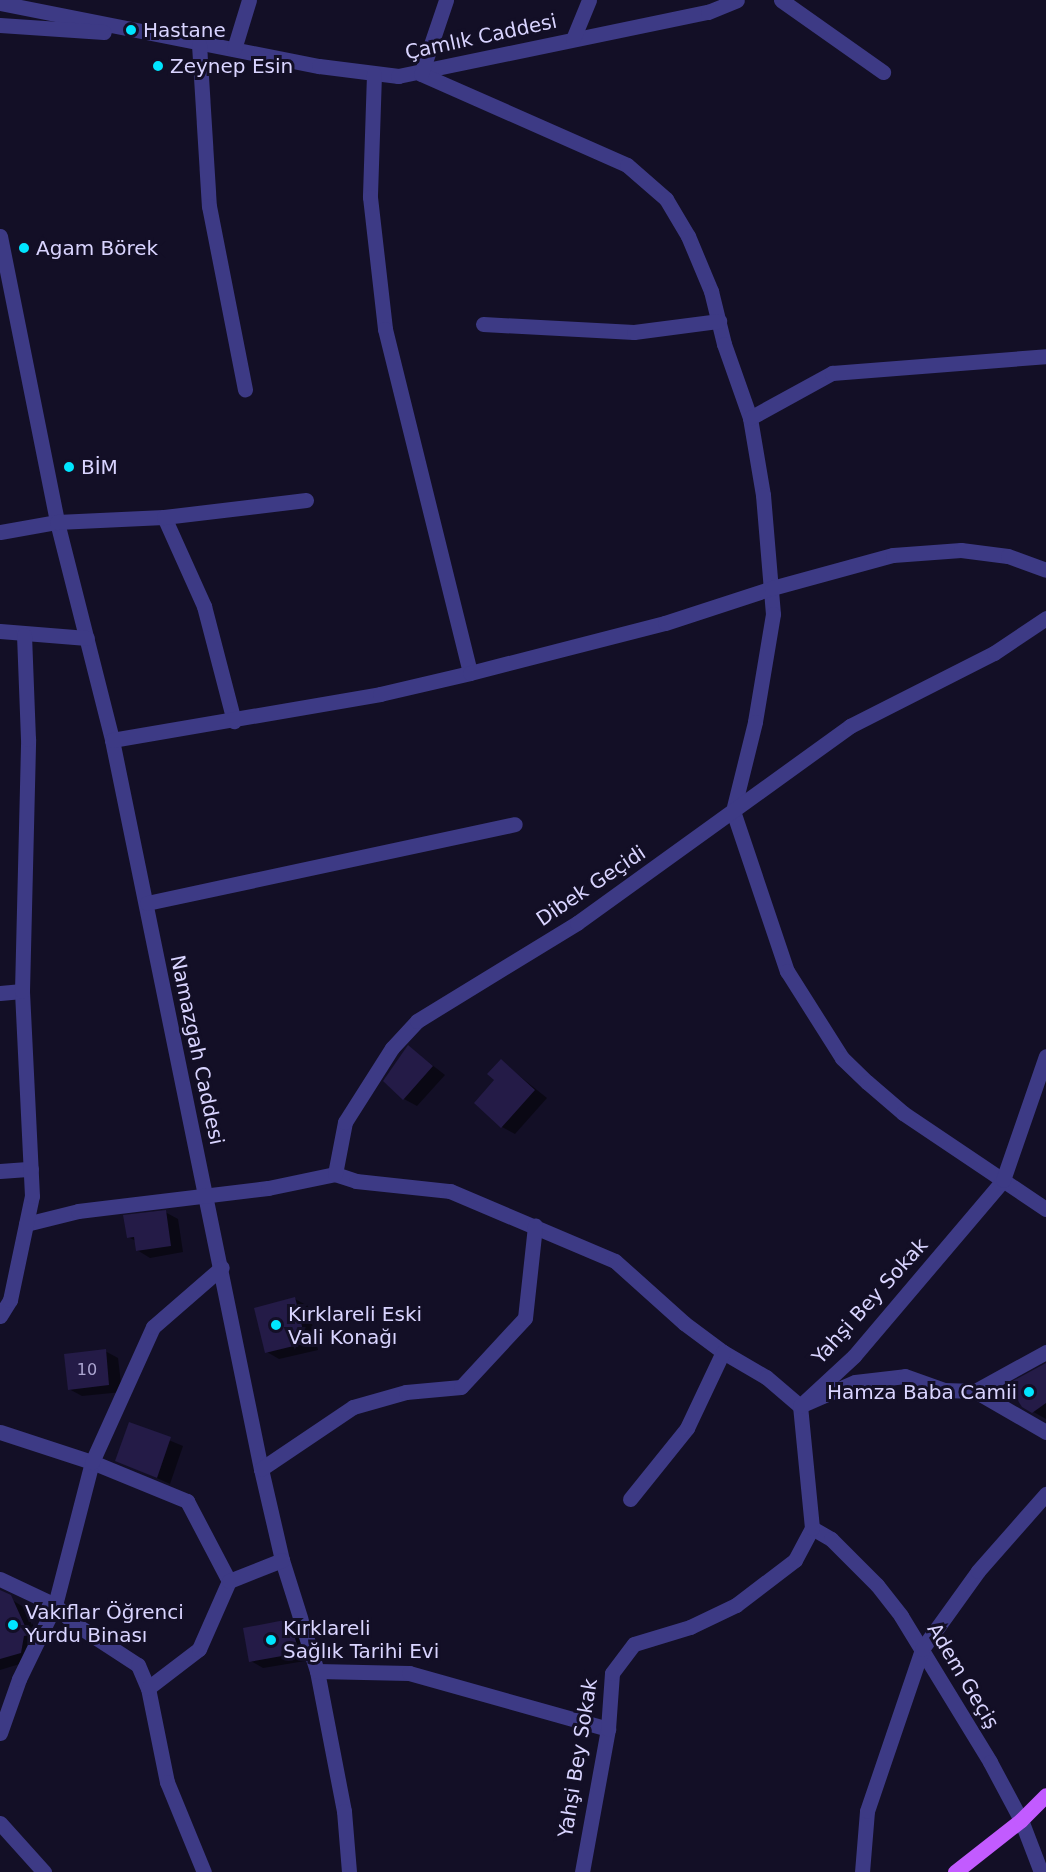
<!DOCTYPE html>
<html>
<head>
<meta charset="utf-8">
<style>
	body { margin:0 }
	#map { position:relative; width:1046px; height:1872px; overflow:hidden; background:#130f26; font-family:"DejaVu Sans",sans-serif }
	div>[style] { position:absolute }
	.shadow>* { inset:0; background:#0007 }
	.building>* { inset:0; background:#241b47 }
	.minor>* { height:15px; margin:-7.5px; padding:0 7.5px; transform-origin:7.5px; border-radius:7.5px; background:#3d3a85 }
	.major>* { height:15px; margin:-7.5px; padding:0 7.5px; transform-origin:7.5px; border-radius:7.5px; background:#c25bff }
	.dots>* { width:16px; height:16px; translate:-50% -50%; box-sizing:border-box; border:3px solid #130f26; border-radius:50% }
	span { translate:-50% -50%; white-space:nowrap; text-align:center; line-height:1.15; -webkit-text-stroke:6px #130f26; paint-order:stroke }
	.number-label { font-size:16px; color:#aca6d1 }
	.number-label span { -webkit-text-stroke-width:0 }
	.poi-label { font-size:20px; color:#d9d4ff }
	.left { translate:0 -50%; text-align:left }
	.right { translate:-100% -50%; text-align:right }
	.street-label { font-size:20px; color:#d9d4ff }
</style>
</head>
<body>
<div id="map">
	<div class="shadow">
		<div style="clip-path:polygon(409px 1047px,445px 1075px,417px 1106px,404px 1099px)"></div>
		<div style="clip-path:polygon(501px 1061px,547px 1098px,515px 1134px,502px 1127px,496px 1080px)"></div>
		<div style="clip-path:polygon(165px 1212px,178px 1219px,183px 1252px,150px 1258px,137px 1250px,136px 1241px,128px 1237px)"></div>
		<div style="clip-path:polygon(295px 1299px,308px 1306px,318px 1350px,279px 1359px,267px 1352px)"></div>
		<div style="clip-path:polygon(105px 1351px,118px 1358px,122px 1392px,82px 1396px,69px 1389px)"></div>
		<div style="clip-path:polygon(1046px 1365px,1046px 1419px,1023px 1406px)"></div>
		<div style="clip-path:polygon(130px 1424px,183px 1446px,170px 1484px,117px 1460px)"></div>
		<div style="clip-path:polygon(12px 1600px,25px 1608px,41px 1642px,33px 1660px,0 1670px,0 1604px)"></div>
		<div style="clip-path:polygon(290px 1621px,303px 1628px,311px 1660px,263px 1668px,251px 1661px)"></div>
	</div>
	<div class="building">
		<div style="clip-path:polygon(408px 1045px,433px 1066px,403px 1100px,383px 1081px)"></div>
		<div style="clip-path:polygon(501px 1059px,535px 1090px,501px 1128px,474px 1103px,494px 1080px,487px 1074px)"></div>
		<div style="clip-path:polygon(166px 1210px,171px 1246px,136px 1251px,134px 1237px,127px 1238px,123px 1215px)"></div>
		<div style="clip-path:polygon(295px 1297px,306px 1343px,265px 1353px,254px 1308px)"></div>
		<div style="clip-path:polygon(106px 1349px,109px 1385px,68px 1390px,64px 1354px)"></div>
		<div style="clip-path:polygon(1046px 1363px,1046px 1403px,1032px 1413px,1022px 1407px,1007px 1384px)"></div>
		<div style="clip-path:polygon(129px 1422px,171px 1437px,157px 1478px,115px 1461px)"></div>
		<div style="clip-path:polygon(0 1590px,11px 1595px,29px 1635px,24px 1636px,21px 1653px,0 1659px)"></div>
		<div style="clip-path:polygon(290px 1619px,299px 1653px,249px 1662px,243px 1628px)"></div>
	</div>
	<div class="minor">
		<div style="left:781px;top:0;width:125px;rotate:35.2deg"></div>
		<div style="left:0;top:3px;width:325px;rotate:11.2deg"></div>
		<div style="left:319px;top:66px;width:80px;rotate:7.2deg"></div>
		<div style="left:398px;top:76px;width:317px;rotate:-11.7deg"></div>
		<div style="left:708px;top:12px;width:31px;rotate:-22deg"></div>
		<div style="left:0;top:25px;width:104px;rotate:3.9deg"></div>
		<div style="left:573px;top:39px;width:42px;rotate:-67.7deg"></div>
		<div style="left:199px;top:44px;width:162px;rotate:86.5deg"></div>
		<div style="left:209px;top:206px;width:187px;rotate:78.9deg"></div>
		<div style="left:234px;top:49px;width:51px;rotate:-73deg"></div>
		<div style="left:374px;top:74px;width:123px;rotate:91.9deg"></div>
		<div style="left:370px;top:197px;width:133px;rotate:83.5deg"></div>
		<div style="left:385px;top:329px;width:354px;rotate:76.1deg"></div>
		<div style="left:421px;top:74px;width:225px;rotate:23.8deg"></div>
		<div style="left:627px;top:165px;width:52px;rotate:41.1deg"></div>
		<div style="left:666px;top:199px;width:43px;rotate:59.3deg"></div>
		<div style="left:688px;top:236px;width:60px;rotate:67.3deg"></div>
		<div style="left:711px;top:291px;width:55px;rotate:76.2deg"></div>
		<div style="left:724px;top:344px;width:78px;rotate:70.6deg"></div>
		<div style="left:750px;top:418px;width:78px;rotate:80.4deg"></div>
		<div style="left:763px;top:495px;width:119px;rotate:85.2deg"></div>
		<div style="left:773px;top:614px;width:109px;rotate:99.5deg"></div>
		<div style="left:755px;top:722px;width:92px;rotate:103.9deg"></div>
		<div style="left:733px;top:811px;width:169px;rotate:71.4deg"></div>
		<div style="left:787px;top:971px;width:103px;rotate:57.7deg"></div>
		<div style="left:842px;top:1058px;width:35px;rotate:44deg"></div>
		<div style="left:867px;top:1082px;width:48px;rotate:40.7deg"></div>
		<div style="left:903px;top:1113px;width:172px;rotate:33.9deg"></div>
		<div style="left:421px;top:74px;width:78px;rotate:-71.3deg"></div>
		<div style="left:0;top:236px;width:292px;rotate:78.7deg"></div>
		<div style="left:57px;top:522px;width:225px;rotate:75.8deg"></div>
		<div style="left:112px;top:740px;width:744px;rotate:78.45deg"></div>
		<div style="left:261px;top:1469px;width:93px;rotate:77deg"></div>
		<div style="left:282px;top:1560px;width:116px;rotate:72.5deg"></div>
		<div style="left:317px;top:1671px;width:143px;rotate:79.1deg"></div>
		<div style="left:344px;top:1811px;width:61px;rotate:85.3deg"></div>
		<div style="left:483px;top:324px;width:151px;rotate:3deg"></div>
		<div style="left:634px;top:332px;width:86px;rotate:-7.4deg"></div>
		<div style="left:750px;top:418px;width:94px;rotate:-28.8deg"></div>
		<div style="left:832px;top:373px;width:215px;rotate:-4.5deg"></div>
		<div style="left:164px;top:517px;width:98px;rotate:65.8deg"></div>
		<div style="left:204px;top:606px;width:119px;rotate:75.4deg"></div>
		<div style="left:0;top:532px;width:58px;rotate:-10deg"></div>
		<div style="left:57px;top:522px;width:107px;rotate:-2.7deg"></div>
		<div style="left:164px;top:517px;width:143px;rotate:-6.8deg"></div>
		<div style="left:0;top:631px;width:87px;rotate:4.6deg"></div>
		<div style="left:112px;top:740px;width:272px;rotate:-9.7deg"></div>
		<div style="left:380px;top:694px;width:92px;rotate:-13.1deg"></div>
		<div style="left:470px;top:673px;width:201px;rotate:-14.4deg"></div>
		<div style="left:665px;top:623px;width:113px;rotate:-18.1deg"></div>
		<div style="left:772px;top:588px;width:125px;rotate:-15.3deg"></div>
		<div style="left:893px;top:555px;width:68px;rotate:-4.2deg"></div>
		<div style="left:961px;top:550px;width:47px;rotate:7.3deg"></div>
		<div style="left:1008px;top:556px;width:40px;rotate:20.2deg"></div>
		<div style="left:147px;top:903px;width:376px;rotate:-12.1deg"></div>
		<div style="left:0;top:993px;width:22px;rotate:-5deg"></div>
		<div style="left:0;top:1171px;width:31px;rotate:-4deg"></div>
		<div style="left:335px;top:1174px;width:22px;rotate:18deg"></div>
		<div style="left:356px;top:1181px;width:95px;rotate:6.1deg"></div>
		<div style="left:450px;top:1191px;width:179px;rotate:23deg"></div>
		<div style="left:615px;top:1261px;width:93px;rotate:41.9deg"></div>
		<div style="left:684px;top:1323px;width:49px;rotate:36.6deg"></div>
		<div style="left:723px;top:1352px;width:50px;rotate:30.2deg"></div>
		<div style="left:766px;top:1377px;width:45px;rotate:40.5deg"></div>
		<div style="left:800px;top:1406px;width:60px;rotate:-23.6deg"></div>
		<div style="left:855px;top:1382px;width:50px;rotate:-6.8deg"></div>
		<div style="left:905px;top:1376px;width:41px;rotate:19.7deg"></div>
		<div style="left:944px;top:1390px;width:31px;rotate:2deg"></div>
		<div style="left:975px;top:1391px;width:81px;rotate:-28.8deg"></div>
		<div style="left:26px;top:1224px;width:54px;rotate:-14deg"></div>
		<div style="left:78px;top:1211px;width:191px;rotate:-6.9deg"></div>
		<div style="left:268px;top:1188px;width:68px;rotate:-11.8deg"></div>
		<div style="left:335px;top:1174px;width:53px;rotate:-79.1deg"></div>
		<div style="left:345px;top:1122px;width:88px;rotate:-57.6deg"></div>
		<div style="left:392px;top:1048px;width:37px;rotate:-47deg"></div>
		<div style="left:417px;top:1021px;width:188px;rotate:-31.5deg"></div>
		<div style="left:577px;top:923px;width:337px;rotate:-35.8deg"></div>
		<div style="left:850px;top:726px;width:161px;rotate:-26.9deg"></div>
		<div style="left:994px;top:653px;width:63px;rotate:-33.9deg"></div>
		<div style="left:0;top:1316px;width:19px;rotate:-58deg"></div>
		<div style="left:10px;top:1300px;width:106px;rotate:-78.1deg"></div>
		<div style="left:32px;top:1196px;width:205px;rotate:-92.8deg"></div>
		<div style="left:22px;top:991px;width:252px;rotate:-88.6deg"></div>
		<div style="left:28px;top:739px;width:104px;rotate:-92.2deg"></div>
		<div style="left:975px;top:1391px;width:82px;rotate:30deg"></div>
		<div style="left:0;top:1432px;width:97px;rotate:18.1deg"></div>
		<div style="left:92px;top:1462px;width:103px;rotate:22.3deg"></div>
		<div style="left:187px;top:1501px;width:90px;rotate:62.3deg"></div>
		<div style="left:261px;top:1469px;width:111px;rotate:-34deg"></div>
		<div style="left:353px;top:1407px;width:55px;rotate:-15.8deg"></div>
		<div style="left:406px;top:1392px;width:55px;rotate:-5.2deg"></div>
		<div style="left:461px;top:1387px;width:94px;rotate:-47.2deg"></div>
		<div style="left:525px;top:1318px;width:93px;rotate:-83.8deg"></div>
		<div style="left:630px;top:1499px;width:91px;rotate:-51.2deg"></div>
		<div style="left:687px;top:1428px;width:84px;rotate:-64.7deg"></div>
		<div style="left:812px;top:1528px;width:22px;rotate:30deg"></div>
		<div style="left:831px;top:1539px;width:65px;rotate:45deg"></div>
		<div style="left:877px;top:1585px;width:39px;rotate:52deg"></div>
		<div style="left:901px;top:1616px;width:171px;rotate:58.6deg"></div>
		<div style="left:990px;top:1762px;width:66px;rotate:61.9deg"></div>
		<div style="left:1021px;top:1820px;width:56px;rotate:69deg"></div>
		<div style="left:0;top:1579px;width:61px;rotate:25.3deg"></div>
		<div style="left:55px;top:1605px;width:28px;rotate:44deg"></div>
		<div style="left:75px;top:1624px;width:75px;rotate:33.1deg"></div>
		<div style="left:138px;top:1665px;width:25px;rotate:67deg"></div>
		<div style="left:148px;top:1688px;width:96px;rotate:78.6deg"></div>
		<div style="left:167px;top:1782px;width:97px;rotate:67.7deg"></div>
		<div style="left:317px;top:1671px;width:92px;rotate:1.2deg"></div>
		<div style="left:409px;top:1673px;width:207px;rotate:15.7deg"></div>
		<div style="left:148px;top:1688px;width:64px;rotate:-37.4deg"></div>
		<div style="left:199px;top:1649px;width:74px;rotate:-66.2deg"></div>
		<div style="left:229px;top:1581px;width:57px;rotate:-21.6deg"></div>
		<div style="left:0;top:1733px;width:57px;rotate:-70.6deg"></div>
		<div style="left:19px;top:1679px;width:82px;rotate:-64.1deg"></div>
		<div style="left:55px;top:1605px;width:148px;rotate:-75.5deg"></div>
		<div style="left:92px;top:1462px;width:148px;rotate:-65.7deg"></div>
		<div style="left:153px;top:1327px;width:91px;rotate:-41deg"></div>
		<div style="left:0;top:1823px;width:66px;rotate:48.1deg"></div>
		<div style="left:582px;top:1872px;width:145px;rotate:-79.7deg"></div>
		<div style="left:608px;top:1729px;width:56px;rotate:-85.9deg"></div>
		<div style="left:612px;top:1673px;width:36px;rotate:-53deg"></div>
		<div style="left:634px;top:1644px;width:59px;rotate:-16.9deg"></div>
		<div style="left:690px;top:1627px;width:51px;rotate:-25.6deg"></div>
		<div style="left:736px;top:1605px;width:74px;rotate:-37.3deg"></div>
		<div style="left:795px;top:1560px;width:36px;rotate:-62deg"></div>
		<div style="left:812px;top:1528px;width:123px;rotate:-95.6deg"></div>
		<div style="left:800px;top:1406px;width:74px;rotate:-42.8deg"></div>
		<div style="left:854px;top:1356px;width:231px;rotate:-49.7deg"></div>
		<div style="left:1003px;top:1180px;width:131px;rotate:-70.9deg"></div>
		<div style="left:862px;top:1872px;width:61px;rotate:-85.3deg"></div>
		<div style="left:867px;top:1811px;width:171px;rotate:-71.2deg"></div>
		<div style="left:922px;top:1649px;width:96px;rotate:-54.3deg"></div>
		<div style="left:978px;top:1571px;width:103px;rotate:-48.6deg"></div>
	</div>
	<div class="major">
		<div style="left:955px;top:1872px;width:84px;rotate:-38.2deg"></div>
		<div style="left:1021px;top:1820px;width:35px;rotate:-45deg"></div>
	</div>
	<div class="dots">
		<div style="left:131px;top:30px;background:#00e5ff"></div>
		<div style="left:158px;top:66px;background:#00e5ff"></div>
		<div style="left:24px;top:248px;background:#00e5ff"></div>
		<div style="left:69px;top:467px;background:#00e5ff"></div>
		<div style="left:276px;top:1325px;background:#00e5ff"></div>
		<div style="left:1029px;top:1392px;background:#00e5ff"></div>
		<div style="left:13px;top:1625px;background:#00e5ff"></div>
		<div style="left:271px;top:1640px;background:#00e5ff"></div>
	</div>
	<div class="number-label">
		<span style="left:87px;top:1370px">10</span>
	</div>
	<div class="poi-label">
		<span class="left" style="left:143px;top:30px">Hastane</span>
		<span class="left" style="left:170px;top:66px">Zeynep Esin</span>
		<span class="left" style="left:36px;top:248px">Agam Börek</span>
		<span class="left" style="left:81px;top:467px">BİM</span>
		<span class="left" style="left:288px;top:1326px">Kırklareli Eski<br>Vali Konağı</span>
		<span class="right" style="left:1017px;top:1392px">Hamza Baba Camii</span>
		<span class="left" style="left:25px;top:1624px">Vakıflar Öğrenci<br>Yurdu Binası</span>
		<span class="left" style="left:283px;top:1640px">Kırklareli<br>Sağlık Tarihi Evi</span>
	</div>
	<div class="street-label">
		<span style="left:481px;top:37px;rotate:-12deg">Çamlık Caddesi</span>
		<span style="left:591px;top:886px;rotate:-34deg">Dibek Geçidi</span>
		<span style="left:197px;top:1050px;rotate:78deg">Namazgah Caddesi</span>
		<span style="left:870px;top:1301px;rotate:-48deg">Yahşi Bey Sokak</span>
		<span style="left:963px;top:1676px;rotate:59deg">Adem Geçiş</span>
		<span style="left:578px;top:1758px;rotate:-81deg">Yahşi Bey Sokak</span>
	</div>
</div>
</body>
</html>
